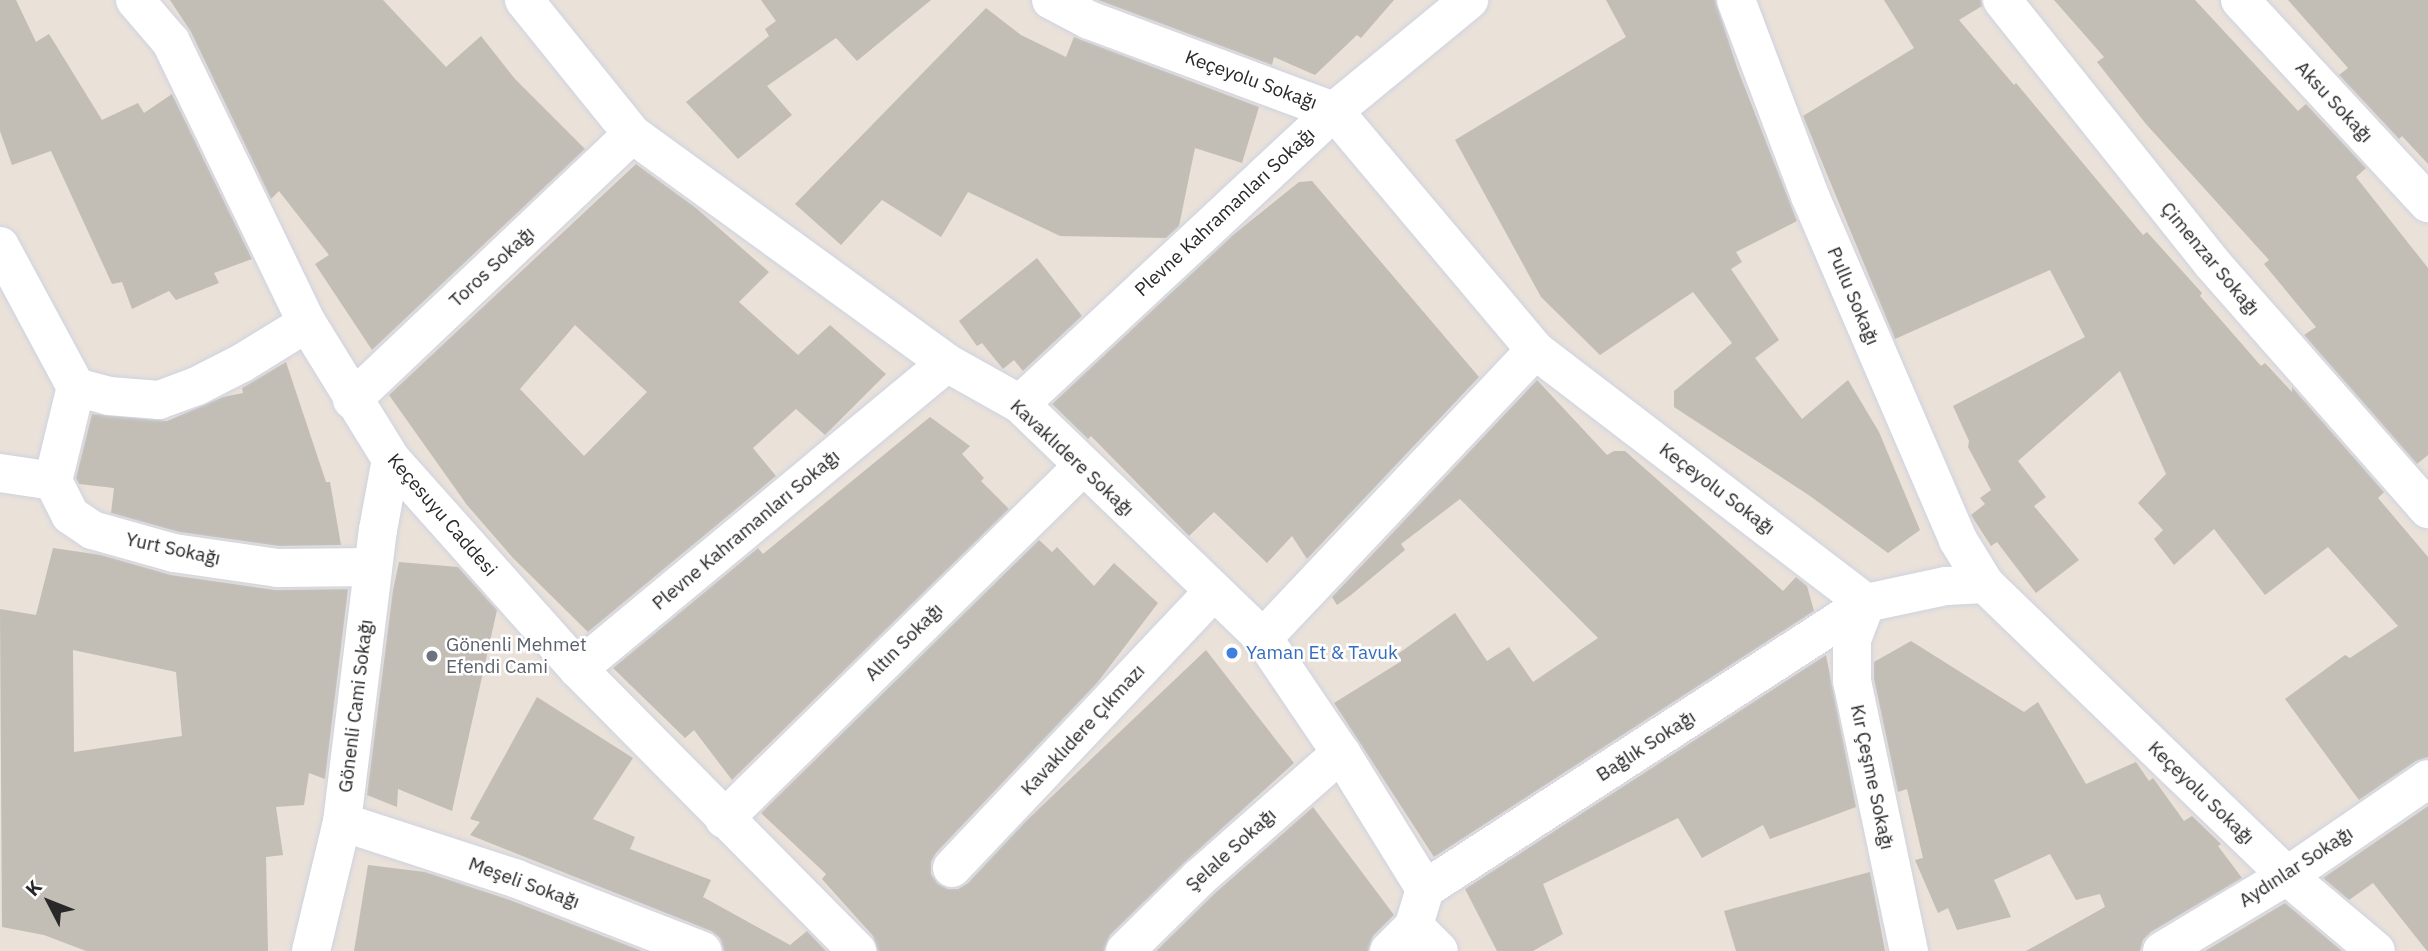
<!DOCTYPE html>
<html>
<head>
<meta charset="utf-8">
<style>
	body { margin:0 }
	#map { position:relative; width:2428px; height:951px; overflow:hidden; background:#eae1d9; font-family:"IBM Plex Sans",sans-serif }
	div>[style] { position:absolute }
	.building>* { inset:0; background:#c2bdb5 }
	.roads { filter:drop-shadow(0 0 2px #ced3e1) drop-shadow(0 0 2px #ced3e1) }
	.minor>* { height:38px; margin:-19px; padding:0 19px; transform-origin:19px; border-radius:19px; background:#fff }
	.tertiary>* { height:38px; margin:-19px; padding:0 19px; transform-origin:19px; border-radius:19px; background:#fff }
	.dots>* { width:19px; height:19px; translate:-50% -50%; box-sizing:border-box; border:4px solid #fff; border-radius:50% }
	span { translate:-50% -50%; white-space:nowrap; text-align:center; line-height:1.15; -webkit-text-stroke:5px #fff; paint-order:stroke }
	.street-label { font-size:19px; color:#282828 }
	.worship-label { font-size:19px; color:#5b616d }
	.left { translate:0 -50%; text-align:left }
	.shop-label { font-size:19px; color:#366cbe }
	.north { position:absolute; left:14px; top:867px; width:70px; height:70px; -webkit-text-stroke:5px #fff; paint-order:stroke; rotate:312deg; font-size:19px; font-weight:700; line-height:28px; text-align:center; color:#282828 }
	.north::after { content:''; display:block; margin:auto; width:24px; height:32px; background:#282828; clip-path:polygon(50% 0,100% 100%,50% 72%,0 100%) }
</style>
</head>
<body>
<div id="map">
	<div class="building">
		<div style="clip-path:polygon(0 0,16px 0,36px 42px,49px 34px,102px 120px,138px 103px,144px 113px,172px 94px,252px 259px,214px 273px,219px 283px,176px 300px,169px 291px,132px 309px,122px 282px,112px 284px,51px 151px,12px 165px,0 131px)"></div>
		<div style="clip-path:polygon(170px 0,383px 0,446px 67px,481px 36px,515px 79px,585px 149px,372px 350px,315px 264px,329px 255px,279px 191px,271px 199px,191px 32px)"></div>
		<div style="clip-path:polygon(761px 0,931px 0,857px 61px,836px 38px,767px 86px,792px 115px,738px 159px,686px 102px,769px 36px,765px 29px,776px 21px)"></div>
		<div style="clip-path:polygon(1098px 0,1394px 0,1361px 38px,1357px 35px,1315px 75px,1274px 57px,1272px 65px)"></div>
		<div style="clip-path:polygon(1606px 0,1715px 0,1738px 70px,1797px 221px,1736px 252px,1742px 262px,1731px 269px,1779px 340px,1755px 358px,1802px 419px,1848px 380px,1879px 432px,1920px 530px,1888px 553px,1810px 496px,1674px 407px,1674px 391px,1732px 343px,1693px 292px,1600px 355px,1541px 297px,1455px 140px,1626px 37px)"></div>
		<div style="clip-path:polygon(1884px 0,1981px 0,1982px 6px,1959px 20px,2014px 85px,2016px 83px,2143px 235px,2147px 232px,2202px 293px,2200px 296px,2261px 366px,2265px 363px,2292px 392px,2292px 387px,2384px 492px,2378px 498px,2428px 557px,2428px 757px,2416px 761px,2359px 800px,2285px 699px,2345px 655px,2350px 658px,2398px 626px,2328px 547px,2265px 595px,2214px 529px,2174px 565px,2154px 539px,2163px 530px,2138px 503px,2166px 474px,2120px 371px,2018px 461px,2046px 497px,2034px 506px,2079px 560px,2036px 593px,1997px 542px,1991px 546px,1971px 515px,1985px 504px,1980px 498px,1991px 490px,1968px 447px,1969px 441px,1953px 406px,2085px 337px,2050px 270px,1895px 339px,1803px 116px,1914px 48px)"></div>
		<div style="clip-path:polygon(2054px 0,2195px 0,2298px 111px,2306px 104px,2366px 168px,2356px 177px,2428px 268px,2428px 455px,2417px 464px,2304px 335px,2316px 327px,2264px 264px,2269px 260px,2146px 124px,2097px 62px,2104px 57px)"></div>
		<div style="clip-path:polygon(2288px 0,2428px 0,2428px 164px,2402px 136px,2399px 139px,2339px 75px,2348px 68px)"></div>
		<div style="clip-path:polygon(986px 8px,1021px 35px,1066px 57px,1074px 37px,1259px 107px,1242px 163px,1195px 148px,1179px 226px,1166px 238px,1060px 236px,968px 192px,941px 237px,882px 200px,841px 245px,795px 204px)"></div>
		<div style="clip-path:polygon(evenodd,636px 164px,696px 208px,769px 272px,739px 302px,798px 355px,830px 325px,886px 374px,825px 435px,796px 409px,753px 448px,776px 476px,588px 632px,513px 558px,467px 505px,389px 395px,636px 164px,575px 325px,647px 392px,584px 456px,520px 389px,575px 325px)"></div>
		<div style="clip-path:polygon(1312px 181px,1479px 377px,1307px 559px,1292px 536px,1267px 563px,1214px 512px,1189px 536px,1091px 436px,1088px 439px,1052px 404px,1233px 235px,1299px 182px)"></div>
		<div style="clip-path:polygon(1037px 258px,1082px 316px,1023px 371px,1014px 360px,1003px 369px,982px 343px,977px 346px,959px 321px)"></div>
		<div style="clip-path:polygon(286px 362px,326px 482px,330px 482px,341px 545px,279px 546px,179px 532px,111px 513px,114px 488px,79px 484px,76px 478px,92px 414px,167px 421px,223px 397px,243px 393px,242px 388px)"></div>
		<div style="clip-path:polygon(1537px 380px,1607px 455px,1614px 451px,1625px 451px,1783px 591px,1796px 577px,1807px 586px,1814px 611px,1434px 857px,1334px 703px,1400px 662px,1395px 656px,1455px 613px,1487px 661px,1509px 647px,1533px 682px,1598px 638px,1460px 499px,1401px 544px,1405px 550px,1351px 595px,1337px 605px,1332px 597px)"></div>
		<div style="clip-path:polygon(930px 417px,970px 446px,962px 454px,984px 478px,981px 481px,1009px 509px,732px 780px,694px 730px,685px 738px,613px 668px,758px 548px,763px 554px)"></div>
		<div style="clip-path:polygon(1039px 540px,1052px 552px,1057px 547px,1094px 586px,1114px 563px,1158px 603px,1097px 683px,936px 853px,931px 862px,931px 874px,938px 884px,948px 889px,958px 889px,968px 883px,1026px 821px,1206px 650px,1294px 763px,1185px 862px,1110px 935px,1104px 951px,878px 951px,873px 936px,822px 879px,826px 874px,761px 813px)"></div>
		<div style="clip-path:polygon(evenodd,53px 548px,101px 555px,171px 575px,275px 590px,348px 589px,325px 779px,309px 773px,304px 805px,276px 807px,283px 855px,266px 857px,268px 951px,86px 951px,44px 935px,2px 927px,0 609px,36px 615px,53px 548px,73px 650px,176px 672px,182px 736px,74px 752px,73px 650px)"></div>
		<div style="clip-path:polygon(399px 562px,458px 567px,497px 610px,452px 811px,398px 789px,397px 807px,367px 795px,393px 590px)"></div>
		<div style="clip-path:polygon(1911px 641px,2024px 712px,2038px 702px,2086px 784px,2136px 762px,2149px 781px,2153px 778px,2184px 821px,2192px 816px,2221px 844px,2218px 846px,2242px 878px,2151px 932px,2143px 940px,2140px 951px,2026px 951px,2105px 907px,2100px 894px,2076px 900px,2050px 854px,1994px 880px,2011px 917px,1957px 930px,1948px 908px,1938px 913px,1915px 860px,1923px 858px,1907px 789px,1898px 792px,1874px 679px,1874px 662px)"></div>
		<div style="clip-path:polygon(1826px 655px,1856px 807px,1770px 839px,1763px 825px,1702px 858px,1678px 818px,1543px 884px,1563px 934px,1533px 951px,1497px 951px,1465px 889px)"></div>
		<div style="clip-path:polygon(537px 697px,633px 758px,593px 819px,635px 837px,630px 849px,711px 880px,703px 897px,790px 945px,807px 931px,826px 951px,724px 951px,720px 938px,711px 931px,470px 835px,480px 822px,470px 819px)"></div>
		<div style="clip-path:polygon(2428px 806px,2428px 951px,2427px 951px,2373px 883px,2349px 900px,2323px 878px)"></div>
		<div style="clip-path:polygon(1313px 807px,1394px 915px,1373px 936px,1368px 951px,1156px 951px,1214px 894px)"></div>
		<div style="clip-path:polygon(368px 865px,425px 872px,510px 900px,642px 951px,354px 951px)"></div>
		<div style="clip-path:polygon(1870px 872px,1885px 951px,1736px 951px,1724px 911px)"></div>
		<div style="clip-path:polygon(2285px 903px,2342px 951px,2205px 951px)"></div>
	</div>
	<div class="roads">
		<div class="minor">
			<div style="left:524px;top:0;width:172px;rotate:51.1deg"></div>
			<div style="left:632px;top:134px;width:389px;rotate:36deg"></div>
			<div style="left:947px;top:363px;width:84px;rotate:29.3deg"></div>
			<div style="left:1020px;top:404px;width:337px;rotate:43.9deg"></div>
			<div style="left:1263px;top:638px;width:139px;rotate:55.9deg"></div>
			<div style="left:1341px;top:753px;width:160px;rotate:58.3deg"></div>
			<div style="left:1425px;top:889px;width:39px;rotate:107deg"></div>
			<div style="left:1414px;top:926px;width:35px;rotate:45deg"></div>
			<div style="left:1051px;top:0;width:43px;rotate:27.8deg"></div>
			<div style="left:1089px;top:20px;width:261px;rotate:20.4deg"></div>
			<div style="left:1334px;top:111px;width:312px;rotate:49.9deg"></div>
			<div style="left:1535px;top:350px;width:417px;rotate:37.4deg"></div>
			<div style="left:1866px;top:603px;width:82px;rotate:-12deg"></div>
			<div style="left:1946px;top:586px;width:39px;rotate:-3deg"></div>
			<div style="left:1985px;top:584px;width:420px;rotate:44deg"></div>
			<div style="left:2287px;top:876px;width:116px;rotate:40.1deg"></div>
			<div style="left:1736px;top:0;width:210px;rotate:69.3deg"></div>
			<div style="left:1810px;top:196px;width:374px;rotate:66.7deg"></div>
			<div style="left:1958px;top:540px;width:52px;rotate:58.5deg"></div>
			<div style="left:2002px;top:0;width:335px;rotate:51.4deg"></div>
			<div style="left:2211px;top:262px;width:329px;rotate:48.7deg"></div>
			<div style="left:2240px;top:0;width:277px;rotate:47.2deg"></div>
			<div style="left:0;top:246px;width:160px;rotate:61.7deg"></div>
			<div style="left:76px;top:387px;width:34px;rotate:15deg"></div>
			<div style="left:109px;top:396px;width:50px;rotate:4.6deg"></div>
			<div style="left:159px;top:400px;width:40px;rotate:-20.2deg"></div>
			<div style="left:197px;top:386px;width:51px;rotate:-27.1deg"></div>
			<div style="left:242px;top:363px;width:76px;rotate:-31.6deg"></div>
			<div style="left:352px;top:400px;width:386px;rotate:-43.5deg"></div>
			<div style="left:1020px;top:404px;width:429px;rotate:-43deg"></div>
			<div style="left:1334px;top:111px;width:175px;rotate:-39.4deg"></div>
			<div style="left:0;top:473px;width:54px;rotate:8.6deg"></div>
			<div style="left:53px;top:481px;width:38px;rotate:63deg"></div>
			<div style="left:70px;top:515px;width:27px;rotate:34deg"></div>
			<div style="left:92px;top:530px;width:85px;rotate:15.7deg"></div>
			<div style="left:174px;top:553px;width:105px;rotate:8.2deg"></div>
			<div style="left:278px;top:568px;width:95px;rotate:-0.6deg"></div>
			<div style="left:53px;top:481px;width:97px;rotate:-76.3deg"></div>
			<div style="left:1866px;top:603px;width:40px;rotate:111deg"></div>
			<div style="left:1852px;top:640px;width:41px;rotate:90deg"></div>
			<div style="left:1852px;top:681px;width:276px;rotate:78.1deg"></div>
			<div style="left:1263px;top:638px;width:396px;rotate:-46.6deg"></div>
			<div style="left:578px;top:669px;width:479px;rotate:-39.7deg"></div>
			<div style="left:724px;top:819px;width:503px;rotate:-44.52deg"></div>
			<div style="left:342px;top:822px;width:184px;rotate:18deg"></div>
			<div style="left:517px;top:879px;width:199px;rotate:21.2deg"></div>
			<div style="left:952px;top:868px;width:380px;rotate:-46.6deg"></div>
			<div style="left:1425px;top:889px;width:526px;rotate:-32.96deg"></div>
			<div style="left:311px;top:951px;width:133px;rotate:-76.5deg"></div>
			<div style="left:342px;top:822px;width:294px;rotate:-83deg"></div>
			<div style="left:378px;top:530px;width:72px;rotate:-79.6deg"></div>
			<div style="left:1125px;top:951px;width:104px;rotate:-44.6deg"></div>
			<div style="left:1199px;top:878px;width:189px;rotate:-41.4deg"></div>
			<div style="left:1389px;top:951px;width:35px;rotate:-45deg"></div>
			<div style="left:2162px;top:951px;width:146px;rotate:-31deg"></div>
			<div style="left:2287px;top:876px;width:171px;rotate:-34.5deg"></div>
		</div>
		<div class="tertiary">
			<div style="left:135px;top:0;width:55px;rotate:49.4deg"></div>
			<div style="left:171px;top:42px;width:312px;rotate:64.2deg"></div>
			<div style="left:307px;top:323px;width:160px;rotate:58.3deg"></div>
			<div style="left:391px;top:459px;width:281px;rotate:48.3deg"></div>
			<div style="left:578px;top:669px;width:397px;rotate:45.3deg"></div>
		</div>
	</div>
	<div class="dots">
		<div style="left:1232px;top:653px;background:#3f7fe0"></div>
		<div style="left:432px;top:656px;background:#6b7280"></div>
	</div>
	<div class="street-label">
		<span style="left:1251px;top:80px;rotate:20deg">Keçeyolu Sokağı</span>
		<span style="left:2334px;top:102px;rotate:47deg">Aksu Sokağı</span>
		<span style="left:1225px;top:212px;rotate:-43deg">Plevne Kahramanları Sokağı</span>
		<span style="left:2210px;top:259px;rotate:50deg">Çimenzar Sokağı</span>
		<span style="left:492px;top:267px;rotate:-43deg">Toros Sokağı</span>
		<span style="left:1853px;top:296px;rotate:67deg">Pullu Sokağı</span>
		<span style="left:1072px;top:458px;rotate:43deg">Kavaklıdere Sokağı</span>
		<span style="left:1717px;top:489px;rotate:37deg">Keçeyolu Sokağı</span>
		<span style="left:442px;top:515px;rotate:49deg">Keçesuyu Caddesi</span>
		<span style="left:746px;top:530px;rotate:-40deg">Plevne Kahramanları Sokağı</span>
		<span style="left:173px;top:549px;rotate:12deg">Yurt Sokağı</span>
		<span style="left:904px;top:642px;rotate:-45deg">Altın Sokağı</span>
		<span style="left:356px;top:706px;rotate:-83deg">Gönenli Cami Sokağı</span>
		<span style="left:1083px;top:730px;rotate:-47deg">Kavaklıdere Çıkmazı</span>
		<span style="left:1646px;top:746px;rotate:-33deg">Bağlık Sokağı</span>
		<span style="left:1872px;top:777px;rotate:78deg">Kır Çeşme Sokağı</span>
		<span style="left:2201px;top:793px;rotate:44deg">Keçeyolu Sokağı</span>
		<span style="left:1231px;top:850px;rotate:-42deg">Şelale Sokağı</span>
		<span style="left:2296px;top:867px;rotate:-33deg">Aydınlar Sokağı</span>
		<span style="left:524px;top:883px;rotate:20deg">Meşeli Sokağı</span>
	</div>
	<div class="worship-label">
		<span class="left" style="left:446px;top:656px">Gönenli Mehmet<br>Efendi Cami</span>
	</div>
	<div class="shop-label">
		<span class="left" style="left:1246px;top:653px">Yaman Et &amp; Tavuk</span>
	</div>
	<div class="north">K</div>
</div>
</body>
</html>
